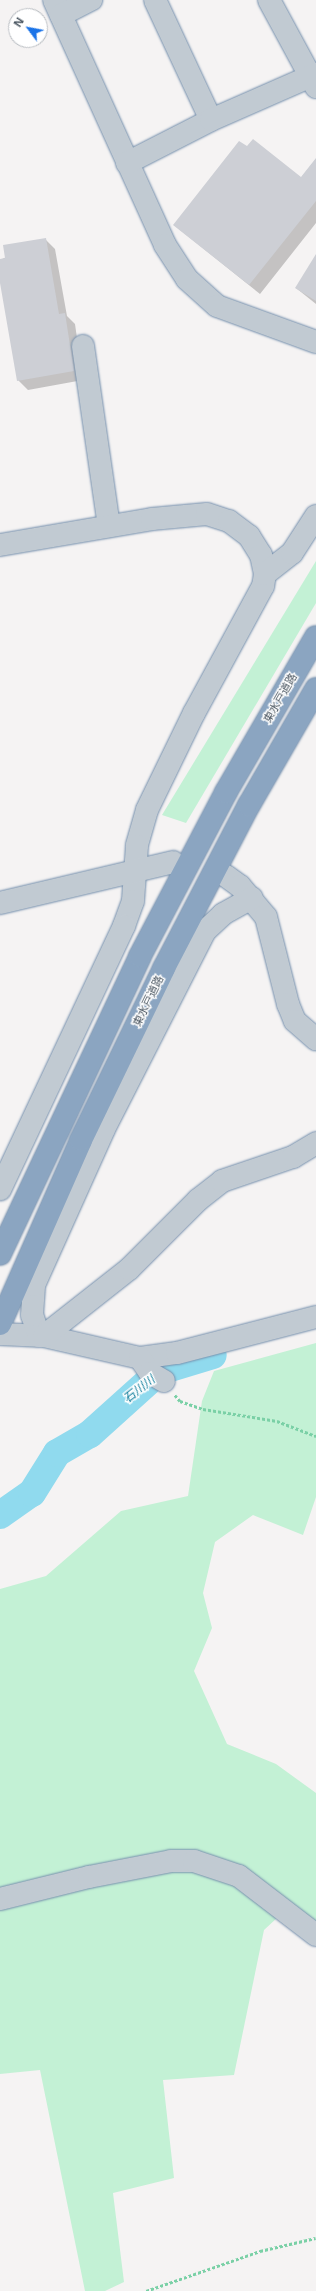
<!DOCTYPE html>
<html>
<head>
<meta charset="utf-8">
<style>
	body { margin:0 }
	#map { position:relative; width:316px; height:2291px; overflow:hidden; background:#f5f3f3; font-family:"Noto Sans","Noto Sans JP",sans-serif }
	div>[style] { position:absolute }
	.green>* { inset:0; background:#c3f1d5 }
	.shadow>* { inset:0; background:#0003 }
	.river>* { height:28px; margin:-14px; padding:0 14px; transform-origin:14px; border-radius:14px; background:#90daee }
	.building>* { inset:0; background:#cdcfd5 }
	.path>* { height:2.5px; margin-top:-1.25px; transform-origin:0; background:repeating-linear-gradient(90deg,#7ad0a6 0 3px,transparent 0 5px) }
	.roads { filter:drop-shadow(0 0 1px #7690ad) drop-shadow(0 0 1px #7690ad) }
	.minor>* { height:22px; margin:-11px; padding:0 11px; transform-origin:11px; border-radius:11px; background:#c1cad2 }
	.highway>* { height:22px; margin:-11px; padding:0 11px; transform-origin:11px; border-radius:11px; background:#8ba5c1 }
	span { translate:-50% -50%; white-space:nowrap; text-align:center; line-height:1.15; -webkit-text-stroke:3px #fff; paint-order:stroke }
	.street-label { font-size:11px; color:#4a5661 }
	.water-label { font-size:12px; color:#0c7c9b; font-style:italic }
	.north { position:absolute; left:8px; top:8px; width:40px; height:40px; box-sizing:border-box; background:#fff; border:1px solid #b7bbc0; border-radius:50%; rotate:302deg; font-size:11px; font-weight:700; line-height:16px; text-align:center; color:#4a5661 }
	.north::after { content:''; display:block; margin:auto; width:14px; height:18px; background:#1a73e8; clip-path:polygon(50% 0,100% 100%,50% 72%,0 100%) }
</style>
</head>
<body>
<div id="map">
	<div class="green">
		<div style="clip-path:polygon(316px 561px,316px 603px,186px 823px,162px 815px)"></div>
		<div style="clip-path:polygon(316px 1343px,316px 1497px,303px 1535px,253px 1515px,215px 1542px,203px 1593px,212px 1628px,194px 1671px,227px 1744px,276px 1764px,316px 1793px,316px 1925px,291px 1905px,264px 1930px,234px 2075px,163px 2080px,174px 2178px,113px 2193px,124px 2282px,105px 2291px,85px 2291px,40px 2070px,0 2074px,0 1589px,46px 1576px,121px 1511px,188px 1496px,202px 1401px,214px 1371px)"></div>
	</div>
	<div class="shadow">
		<div style="clip-path:polygon(316px 159px,316px 223px,260px 294px,174px 225px,301px 178px)"></div>
		<div style="clip-path:polygon(45px 239px,55px 249px,67px 316px,75px 324px,83px 380px,28px 390px,18px 380px,0 260px)"></div>
		<div style="clip-path:polygon(316px 256px,316px 304px,296px 288px)"></div>
	</div>
	<div class="river">
		<div style="left:0;top:1515px;width:39px;rotate:-35deg"></div>
		<div style="left:32px;top:1493px;width:47px;rotate:-58deg"></div>
		<div style="left:57px;top:1453px;width:38px;rotate:-30deg"></div>
		<div style="left:90px;top:1434px;width:94px;rotate:-42deg"></div>
		<div style="left:160px;top:1371px;width:55px;rotate:-16.8deg"></div>
	</div>
	<div class="building">
		<div style="clip-path:polygon(253px 139px,301px 177px,316px 158px,316px 201px,249px 285px,173px 225px,239px 141px,247px 146px)"></div>
		<div style="clip-path:polygon(46px 238px,59px 314px,65px 313px,74px 371px,17px 381px,0 283px,0 259px,5px 258px,3px 245px)"></div>
		<div style="clip-path:polygon(316px 254px,316px 301px,295px 288px)"></div>
	</div>
	<div class="path">
		<div style="left:175px;top:1395px;width:8px;rotate:50deg"></div>
		<div style="left:180px;top:1401px;width:24px;rotate:19deg"></div>
		<div style="left:203px;top:1409px;width:75px;rotate:9.2deg"></div>
		<div style="left:277px;top:1421px;width:42px;rotate:21deg"></div>
		<div style="left:146px;top:2291px;width:121px;rotate:-19.3deg"></div>
		<div style="left:260px;top:2251px;width:57px;rotate:-13.1deg"></div>
	</div>
	<div class="roads">
		<div class="minor">
			<div style="left:54px;top:0;width:269px;rotate:65.6deg"></div>
			<div style="left:165px;top:245px;width:40px;rotate:57.1deg"></div>
			<div style="left:187px;top:279px;width:40px;rotate:42deg"></div>
			<div style="left:217px;top:306px;width:105px;rotate:20deg"></div>
			<div style="left:155px;top:0;width:132px;rotate:65deg"></div>
			<div style="left:269px;top:0;width:99px;rotate:61.6deg"></div>
			<div style="left:61px;top:15px;width:34px;rotate:-27deg"></div>
			<div style="left:127px;top:163px;width:94px;rotate:-27.1deg"></div>
			<div style="left:211px;top:120px;width:115px;rotate:-23.7deg"></div>
			<div style="left:83px;top:346px;width:182px;rotate:81.8deg"></div>
			<div style="left:0;top:545px;width:154px;rotate:-9.7deg"></div>
			<div style="left:152px;top:519px;width:55px;rotate:-5.2deg"></div>
			<div style="left:207px;top:514px;width:23px;rotate:18deg"></div>
			<div style="left:229px;top:521px;width:25px;rotate:37deg"></div>
			<div style="left:249px;top:536px;width:22px;rotate:58deg"></div>
			<div style="left:261px;top:555px;width:19px;rotate:78deg"></div>
			<div style="left:265px;top:574px;width:12px;rotate:99deg"></div>
			<div style="left:263px;top:586px;width:145px;rotate:118.5deg"></div>
			<div style="left:194px;top:713px;width:108px;rotate:115.9deg"></div>
			<div style="left:147px;top:810px;width:37px;rotate:106deg"></div>
			<div style="left:137px;top:846px;width:55px;rotate:94.2deg"></div>
			<div style="left:133px;top:901px;width:27px;rotate:110deg"></div>
			<div style="left:124px;top:926px;width:291px;rotate:115.2deg"></div>
			<div style="left:265px;top:574px;width:34px;rotate:-38deg"></div>
			<div style="left:292px;top:553px;width:44px;rotate:-57deg"></div>
			<div style="left:226px;top:876px;width:17px;rotate:36deg"></div>
			<div style="left:240px;top:886px;width:40px;rotate:50deg"></div>
			<div style="left:266px;top:917px;width:90px;rotate:75.8deg"></div>
			<div style="left:288px;top:1004px;width:18px;rotate:68deg"></div>
			<div style="left:295px;top:1021px;width:28px;rotate:41deg"></div>
			<div style="left:0;top:903px;width:178px;rotate:-13.3deg"></div>
			<div style="left:0;top:1334px;width:44px;rotate:2.6deg"></div>
			<div style="left:44px;top:1336px;width:98px;rotate:12.9deg"></div>
			<div style="left:140px;top:1358px;width:37px;rotate:-8deg"></div>
			<div style="left:177px;top:1353px;width:144px;rotate:-14.5deg"></div>
			<div style="left:39px;top:1336px;width:22px;rotate:-108deg"></div>
			<div style="left:32px;top:1315px;width:30px;rotate:-86deg"></div>
			<div style="left:34px;top:1285px;width:171px;rotate:-65.8deg"></div>
			<div style="left:104px;top:1129px;width:222px;rotate:-63deg"></div>
			<div style="left:205px;top:931px;width:25px;rotate:-43deg"></div>
			<div style="left:223px;top:914px;width:33px;rotate:-29deg"></div>
			<div style="left:44px;top:1336px;width:108px;rotate:-38.2deg"></div>
			<div style="left:129px;top:1269px;width:98px;rotate:-45deg"></div>
			<div style="left:198px;top:1200px;width:31px;rotate:-38deg"></div>
			<div style="left:222px;top:1181px;width:75px;rotate:-18.7deg"></div>
			<div style="left:293px;top:1157px;width:27px;rotate:-31deg"></div>
			<div style="left:140px;top:1358px;width:18px;rotate:56deg"></div>
			<div style="left:150px;top:1373px;width:16px;rotate:30deg"></div>
			<div style="left:0;top:1899px;width:92px;rotate:-13.9deg"></div>
			<div style="left:89px;top:1877px;width:84px;rotate:-11deg"></div>
			<div style="left:171px;top:1861px;width:23px"></div>
			<div style="left:194px;top:1861px;width:47px;rotate:18.4deg"></div>
			<div style="left:239px;top:1876px;width:97px;rotate:37.5deg"></div>
		</div>
		<div class="highway">
			<div style="left:0;top:1254px;width:329px;rotate:-64.8deg"></div>
			<div style="left:140px;top:956px;width:185px;rotate:-62.3deg"></div>
			<div style="left:226px;top:792px;width:179px;rotate:-59.9deg"></div>
			<div style="left:0;top:1324px;width:201px;rotate:-66.2deg"></div>
			<div style="left:81px;top:1140px;width:191px;rotate:-64.2deg"></div>
			<div style="left:164px;top:968px;width:184px;rotate:-62.5deg"></div>
			<div style="left:249px;top:805px;width:134px;rotate:-60deg"></div>
		</div>
	</div>
	<div class="street-label">
		<span style="left:280px;top:698px;rotate:-60deg">東水戸道路</span>
		<span style="left:148px;top:1001px;rotate:-64deg">東水戸道路</span>
	</div>
	<div class="water-label">
		<span style="left:139px;top:1389px;rotate:-38deg">石川川</span>
	</div>
	<div class="north">N</div>
</div>
</body>
</html>
